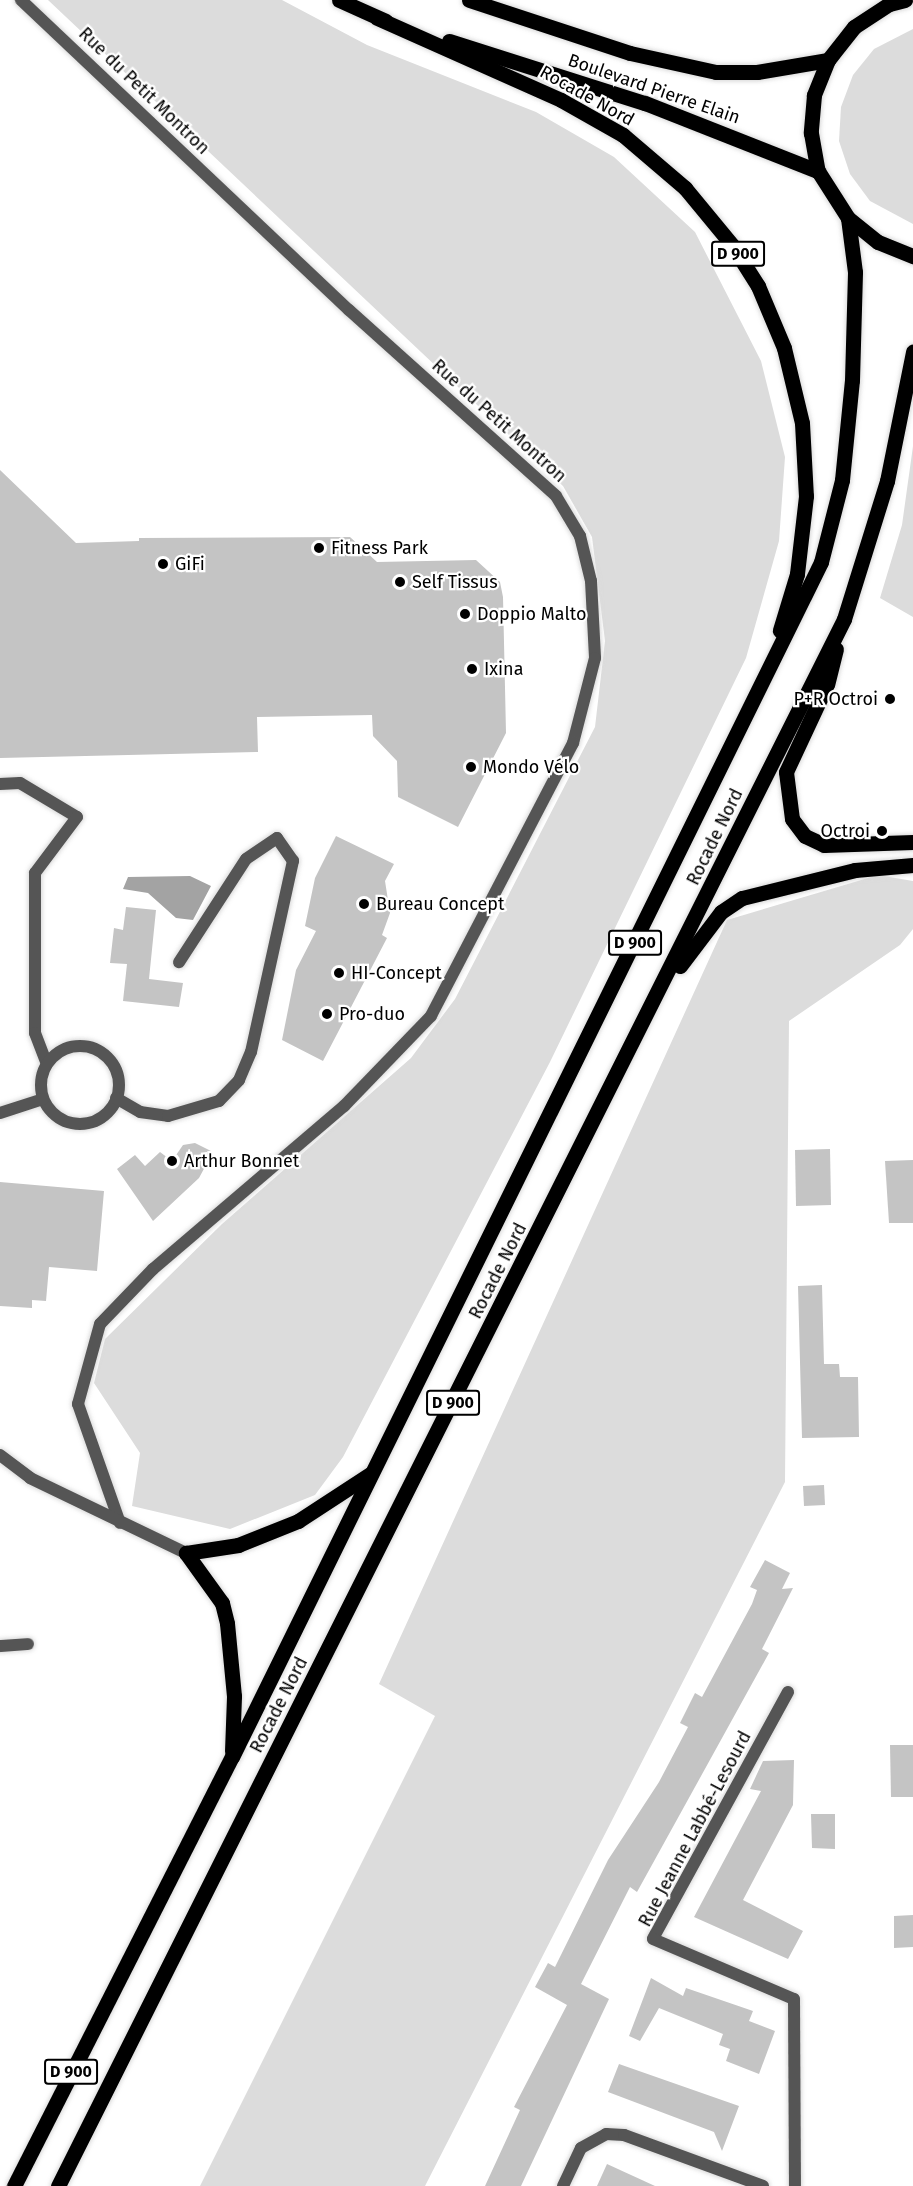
<!DOCTYPE html>
<html>
<head>
<meta charset="utf-8">
<style>
	body { margin:0 }
	#map { position:relative; width:913px; height:2186px; overflow:hidden; background:#fff; font-family:"Fira Sans",sans-serif }
	div>[style] { position:absolute }
	.green>* { inset:0; background:#dcdcdc }
	.water>* { inset:0; background:#a3a3a3 }
	.building>* { inset:0; background:#c4c4c4 }
	.roads { filter:drop-shadow(0 0 2px #dbdbdb) drop-shadow(0 0 2px #dbdbdb) }
	.minor>* { height:12px; margin:-6px; padding:0 6px; transform-origin:6px; border-radius:6px; background:#555 }
	.minor>.ring { margin:-6px; padding:0; box-sizing:content-box; background:none; border:12px solid #555; border-radius:50% }
	.primary>* { height:15px; margin:-7.5px; padding:0 7.5px; transform-origin:7.5px; border-radius:7.5px; background:#000 }
	.dots>* { width:16px; height:16px; translate:-50% -50%; box-sizing:border-box; border:3px solid #fff; border-radius:50% }
	span { translate:-50% -50%; white-space:nowrap; text-align:center; line-height:1.15; -webkit-text-stroke:4.5px #fff; paint-order:stroke }
	.shield-label span { padding:2px 4px; background:#fff; border:2px solid; border-radius:4px; -webkit-text-stroke-width:0 }
	.shield-label { font-size:16px; color:#000; font-weight:700 }
	.street-label { font-size:18px; color:#000 }
	.poi-label { font-size:18px; color:#000 }
	.left { translate:0 -50%; text-align:left }
	.right { translate:-100% -50%; text-align:right }
</style>
</head>
<body>
<div id="map">
	<div class="green">
		<div style="clip-path:polygon(48px 0,282px 0,367px 45px,536px 112px,614px 157px,695px 232px,761px 361px,785px 457px,779px 541px,746px 658px,550px 1062px,343px 1457px,315px 1495px,230px 1529px,132px 1506px,140px 1453px,94px 1383px,105px 1339px,222px 1224px,411px 1058px,455px 999px,595px 727px,605px 641px,592px 537px,563px 486px)"></div>
		<div style="clip-path:polygon(913px 29px,913px 224px,870px 201px,850px 174px,839px 141px,841px 107px,853px 75px,874px 49px)"></div>
		<div style="clip-path:polygon(913px 446px,913px 617px,880px 598px,902px 525px)"></div>
		<div style="clip-path:polygon(878px 875px,913px 881px,913px 929px,900px 945px,789px 1021px,785px 1482px,425px 2186px,200px 2186px,435px 1716px,379px 1684px,727px 920px)"></div>
	</div>
	<div class="water">
		<div style="clip-path:polygon(190px 876px,211px 886px,193px 920px,176px 918px,148px 893px,123px 889px,128px 877px)"></div>
	</div>
	<div class="building">
		<div style="clip-path:polygon(0 470px,76px 543px,139px 541px,139px 538px,350px 537px,377px 562px,476px 560px,500px 582px,503px 597px,506px 733px,458px 827px,398px 797px,397px 761px,373px 736px,372px 715px,257px 717px,258px 752px,0 758px)"></div>
		<div style="clip-path:polygon(336px 836px,394px 864px,385px 881px,390px 913px,382px 935px,387px 938px,323px 1061px,282px 1040px,296px 970px,316px 931px,305px 926px,315px 878px)"></div>
		<div style="clip-path:polygon(126px 907px,156px 910px,149px 979px,183px 983px,179px 1007px,123px 1001px,127px 964px,110px 963px,114px 928px,123px 930px)"></div>
		<div style="clip-path:polygon(195px 1143px,213px 1152px,199px 1178px,153px 1221px,117px 1169px,135px 1155px,145px 1166px,160px 1152px,172px 1161px,183px 1145px)"></div>
		<div style="clip-path:polygon(830px 1149px,831px 1205px,796px 1206px,795px 1150px)"></div>
		<div style="clip-path:polygon(913px 1160px,913px 1223px,889px 1223px,885px 1161px)"></div>
		<div style="clip-path:polygon(0 1182px,104px 1191px,97px 1271px,49px 1267px,46px 1301px,32px 1300px,32px 1308px,0 1306px)"></div>
		<div style="clip-path:polygon(822px 1285px,824px 1364px,839px 1364px,840px 1377px,858px 1377px,859px 1437px,802px 1438px,798px 1286px)"></div>
		<div style="clip-path:polygon(824px 1485px,825px 1505px,804px 1506px,803px 1486px)"></div>
		<div style="clip-path:polygon(765px 1560px,790px 1573px,782px 1589px,793px 1588px,762px 1649px,769px 1653px,637px 1892px,630px 1887px,581px 1984px,609px 1999px,521px 2186px,485px 2186px,520px 2110px,514px 2107px,567px 2005px,535px 1987px,548px 1963px,555px 1967px,608px 1860px,659px 1782px,688px 1727px,680px 1723px,695px 1693px,702px 1697px,752px 1604px,757px 1590px,750px 1587px)"></div>
		<div style="clip-path:polygon(890px 1745px,913px 1745px,913px 1797px,891px 1797px)"></div>
		<div style="clip-path:polygon(794px 1760px,793px 1805px,743px 1900px,803px 1931px,788px 1959px,694px 1917px,761px 1791px,750px 1789px,763px 1761px)"></div>
		<div style="clip-path:polygon(811px 1814px,835px 1814px,835px 1849px,812px 1848px)"></div>
		<div style="clip-path:polygon(913px 1915px,913px 1947px,894px 1948px,894px 1916px)"></div>
		<div style="clip-path:polygon(651px 1978px,683px 1996px,686px 1988px,753px 2011px,749px 2021px,775px 2031px,759px 2074px,726px 2061px,730px 2049px,719px 2045px,723px 2034px,659px 2008px,640px 2041px,629px 2036px)"></div>
		<div style="clip-path:polygon(619px 2064px,739px 2106px,722px 2151px,714px 2132px,608px 2092px)"></div>
		<div style="clip-path:polygon(607px 2164px,655px 2186px,597px 2186px)"></div>
	</div>
	<div class="roads">
		<div class="minor">
			<div style="left:21px;top:0;width:451px;rotate:43.4deg"></div>
			<div style="left:349px;top:310px;width:278px;rotate:41.9deg"></div>
			<div style="left:556px;top:496px;width:47px;rotate:59deg"></div>
			<div style="left:580px;top:536px;width:46px;rotate:76.3deg"></div>
			<div style="left:591px;top:581px;width:77px;rotate:87deg"></div>
			<div style="left:595px;top:658px;width:88px;rotate:104.5deg"></div>
			<div style="left:573px;top:743px;width:308px;rotate:117.5deg"></div>
			<div style="left:431px;top:1016px;width:125px;rotate:134deg"></div>
			<div style="left:344px;top:1106px;width:251px;rotate:139.5deg"></div>
			<div style="left:153px;top:1269px;width:76px;rotate:133.9deg"></div>
			<div style="left:100px;top:1324px;width:83px;rotate:105.4deg"></div>
			<div style="left:78px;top:1404px;width:126px;rotate:70.6deg"></div>
			<div style="left:0;top:784px;width:20px;rotate:-3deg"></div>
			<div style="left:20px;top:783px;width:66px;rotate:30.8deg"></div>
			<div style="left:77px;top:817px;width:70px;rotate:126.9deg"></div>
			<div style="left:35px;top:873px;width:160px;rotate:90deg"></div>
			<div style="left:35px;top:1033px;width:33px;rotate:69deg"></div>
			<div class="ring" style="left:41px;top:1046px;width:66px;height:66px"></div>
			<div style="left:116px;top:1098px;width:28px;rotate:30deg"></div>
			<div style="left:140px;top:1112px;width:28px;rotate:8deg"></div>
			<div style="left:168px;top:1116px;width:53px;rotate:-16.4deg"></div>
			<div style="left:219px;top:1101px;width:29px;rotate:-46deg"></div>
			<div style="left:239px;top:1080px;width:30px;rotate:-67deg"></div>
			<div style="left:251px;top:1052px;width:196px;rotate:-77.6deg"></div>
			<div style="left:293px;top:861px;width:28px;rotate:-125deg"></div>
			<div style="left:277px;top:838px;width:37px;rotate:146deg"></div>
			<div style="left:246px;top:859px;width:123px;rotate:123deg"></div>
			<div style="left:0;top:1113px;width:45px;rotate:-18deg"></div>
			<div style="left:0;top:1455px;width:38px;rotate:37deg"></div>
			<div style="left:30px;top:1478px;width:173px;rotate:25.7deg"></div>
			<div style="left:0;top:1646px;width:28px;rotate:-4deg"></div>
			<div style="left:788px;top:1692px;width:281px;rotate:118.7deg"></div>
			<div style="left:653px;top:1939px;width:153px;rotate:23.1deg"></div>
			<div style="left:794px;top:1999px;width:187px;rotate:89.7deg"></div>
			<div style="left:563px;top:2186px;width:42px;rotate:-64.7deg"></div>
			<div style="left:581px;top:2148px;width:29px;rotate:-29deg"></div>
			<div style="left:606px;top:2134px;width:18px;rotate:3deg"></div>
			<div style="left:624px;top:2135px;width:148px;rotate:20.1deg"></div>
		</div>
		<div class="primary">
			<div style="left:339px;top:0;width:51px;rotate:24.1deg"></div>
			<div style="left:469px;top:0;width:169px;rotate:18.2deg"></div>
			<div style="left:630px;top:53px;width:88px;rotate:12.5deg"></div>
			<div style="left:716px;top:72px;width:41px"></div>
			<div style="left:757px;top:72px;width:72px;rotate:-9.6deg"></div>
			<div style="left:905px;top:0;width:16px;rotate:166deg"></div>
			<div style="left:889px;top:4px;width:42px;rotate:146.7deg"></div>
			<div style="left:854px;top:27px;width:42px;rotate:128.2deg"></div>
			<div style="left:828px;top:60px;width:38px;rotate:112deg"></div>
			<div style="left:814px;top:95px;width:38px;rotate:95deg"></div>
			<div style="left:811px;top:133px;width:39px;rotate:80deg"></div>
			<div style="left:818px;top:171px;width:56px;rotate:57.4deg"></div>
			<div style="left:848px;top:218px;width:38px;rotate:39deg"></div>
			<div style="left:878px;top:242px;width:38px;rotate:22deg"></div>
			<div style="left:377px;top:18px;width:201px;rotate:24deg"></div>
			<div style="left:561px;top:100px;width:71px;rotate:29.4deg"></div>
			<div style="left:623px;top:135px;width:82px;rotate:40.5deg"></div>
			<div style="left:685px;top:188px;width:74px;rotate:50.5deg"></div>
			<div style="left:732px;top:245px;width:49px;rotate:57.6deg"></div>
			<div style="left:758px;top:286px;width:67px;rotate:67.2deg"></div>
			<div style="left:784px;top:348px;width:77px;rotate:76.5deg"></div>
			<div style="left:802px;top:423px;width:73px;rotate:86.9deg"></div>
			<div style="left:806px;top:496px;width:79px;rotate:96.6deg"></div>
			<div style="left:797px;top:574px;width:59px;rotate:106.9deg"></div>
			<div style="left:449px;top:41px;width:206px;rotate:17.6deg"></div>
			<div style="left:645px;top:103px;width:186px;rotate:21.5deg"></div>
			<div style="left:836px;top:649px;width:36px;rotate:104deg"></div>
			<div style="left:827px;top:684px;width:97px;rotate:115deg"></div>
			<div style="left:786px;top:772px;width:47px;rotate:82.7deg"></div>
			<div style="left:792px;top:819px;width:21px;rotate:53deg"></div>
			<div style="left:805px;top:836px;width:21px;rotate:25deg"></div>
			<div style="left:824px;top:845px;width:89px;rotate:-1.9deg"></div>
			<div style="left:680px;top:966px;width:68px;rotate:-52.8deg"></div>
			<div style="left:721px;top:912px;width:25px;rotate:-34deg"></div>
			<div style="left:742px;top:898px;width:116px;rotate:-13.9deg"></div>
			<div style="left:855px;top:870px;width:58px;rotate:-4.9deg"></div>
			<div style="left:232px;top:1751px;width:55px;rotate:-87.9deg"></div>
			<div style="left:234px;top:1696px;width:73px;rotate:-95.5deg"></div>
			<div style="left:227px;top:1623px;width:21px;rotate:-104deg"></div>
			<div style="left:222px;top:1603px;width:62px;rotate:-125.8deg"></div>
			<div style="left:186px;top:1553px;width:53px;rotate:-8.7deg"></div>
			<div style="left:238px;top:1545px;width:65px;rotate:-21.8deg"></div>
			<div style="left:298px;top:1521px;width:86px;rotate:-33.1deg"></div>
			<div style="left:14px;top:2186px;width:481px;rotate:-63.1deg"></div>
			<div style="left:232px;top:1757px;width:1332px;rotate:-63.76deg"></div>
			<div style="left:821px;top:562px;width:85px;rotate:-75.6deg"></div>
			<div style="left:842px;top:480px;width:100px;rotate:-84.3deg"></div>
			<div style="left:852px;top:380px;width:108px;rotate:-88.4deg"></div>
			<div style="left:855px;top:272px;width:54px;rotate:-97.4deg"></div>
			<div style="left:58px;top:2186px;width:1753px;rotate:-63.36deg"></div>
			<div style="left:844px;top:619px;width:145px;rotate:-72.7deg"></div>
			<div style="left:887px;top:481px;width:132px;rotate:-78.6deg"></div>
		</div>
	</div>
	<div class="dots">
		<div style="left:319px;top:548px;background:#000"></div>
		<div style="left:163px;top:564px;background:#000"></div>
		<div style="left:400px;top:582px;background:#000"></div>
		<div style="left:465px;top:614px;background:#000"></div>
		<div style="left:472px;top:669px;background:#000"></div>
		<div style="left:890px;top:699px;background:#000"></div>
		<div style="left:471px;top:767px;background:#000"></div>
		<div style="left:882px;top:831px;background:#000"></div>
		<div style="left:364px;top:904px;background:#000"></div>
		<div style="left:339px;top:973px;background:#000"></div>
		<div style="left:327px;top:1014px;background:#000"></div>
		<div style="left:172px;top:1161px;background:#000"></div>
	</div>
	<div class="shield-label">
		<span style="left:738px;top:254px">D 900</span>
		<span style="left:635px;top:943px">D 900</span>
		<span style="left:453px;top:1403px">D 900</span>
		<span style="left:71px;top:2072px">D 900</span>
	</div>
	<div class="street-label">
		<span style="left:654px;top:89px;rotate:19deg">Boulevard Pierre Elain</span>
		<span style="left:144px;top:91px;rotate:44deg">Rue du Petit Montron</span>
		<span style="left:587px;top:96px;rotate:29deg">Rocade Nord</span>
		<span style="left:499px;top:421px;rotate:42deg">Rue du Petit Montron</span>
		<span style="left:715px;top:837px;rotate:-64deg">Rocade Nord</span>
		<span style="left:498px;top:1271px;rotate:-63deg">Rocade Nord</span>
		<span style="left:279px;top:1705px;rotate:-63deg">Rocade Nord</span>
		<span style="left:695px;top:1829px;rotate:-62deg">Rue Jeanne Labbé-Lesourd</span>
	</div>
	<div class="poi-label">
		<span class="left" style="left:331px;top:548px">Fitness Park</span>
		<span class="left" style="left:175px;top:564px">GiFi</span>
		<span class="left" style="left:412px;top:582px">Self Tissus</span>
		<span class="left" style="left:477px;top:614px">Doppio Malto</span>
		<span class="left" style="left:484px;top:669px">Ixina</span>
		<span class="right" style="left:878px;top:699px">P+R Octroi</span>
		<span class="left" style="left:483px;top:767px">Mondo Vélo</span>
		<span class="right" style="left:870px;top:831px">Octroi</span>
		<span class="left" style="left:376px;top:904px">Bureau Concept</span>
		<span class="left" style="left:351px;top:973px">HI-Concept</span>
		<span class="left" style="left:339px;top:1014px">Pro-duo</span>
		<span class="left" style="left:184px;top:1161px">Arthur Bonnet</span>
	</div>
</div>
</body>
</html>
